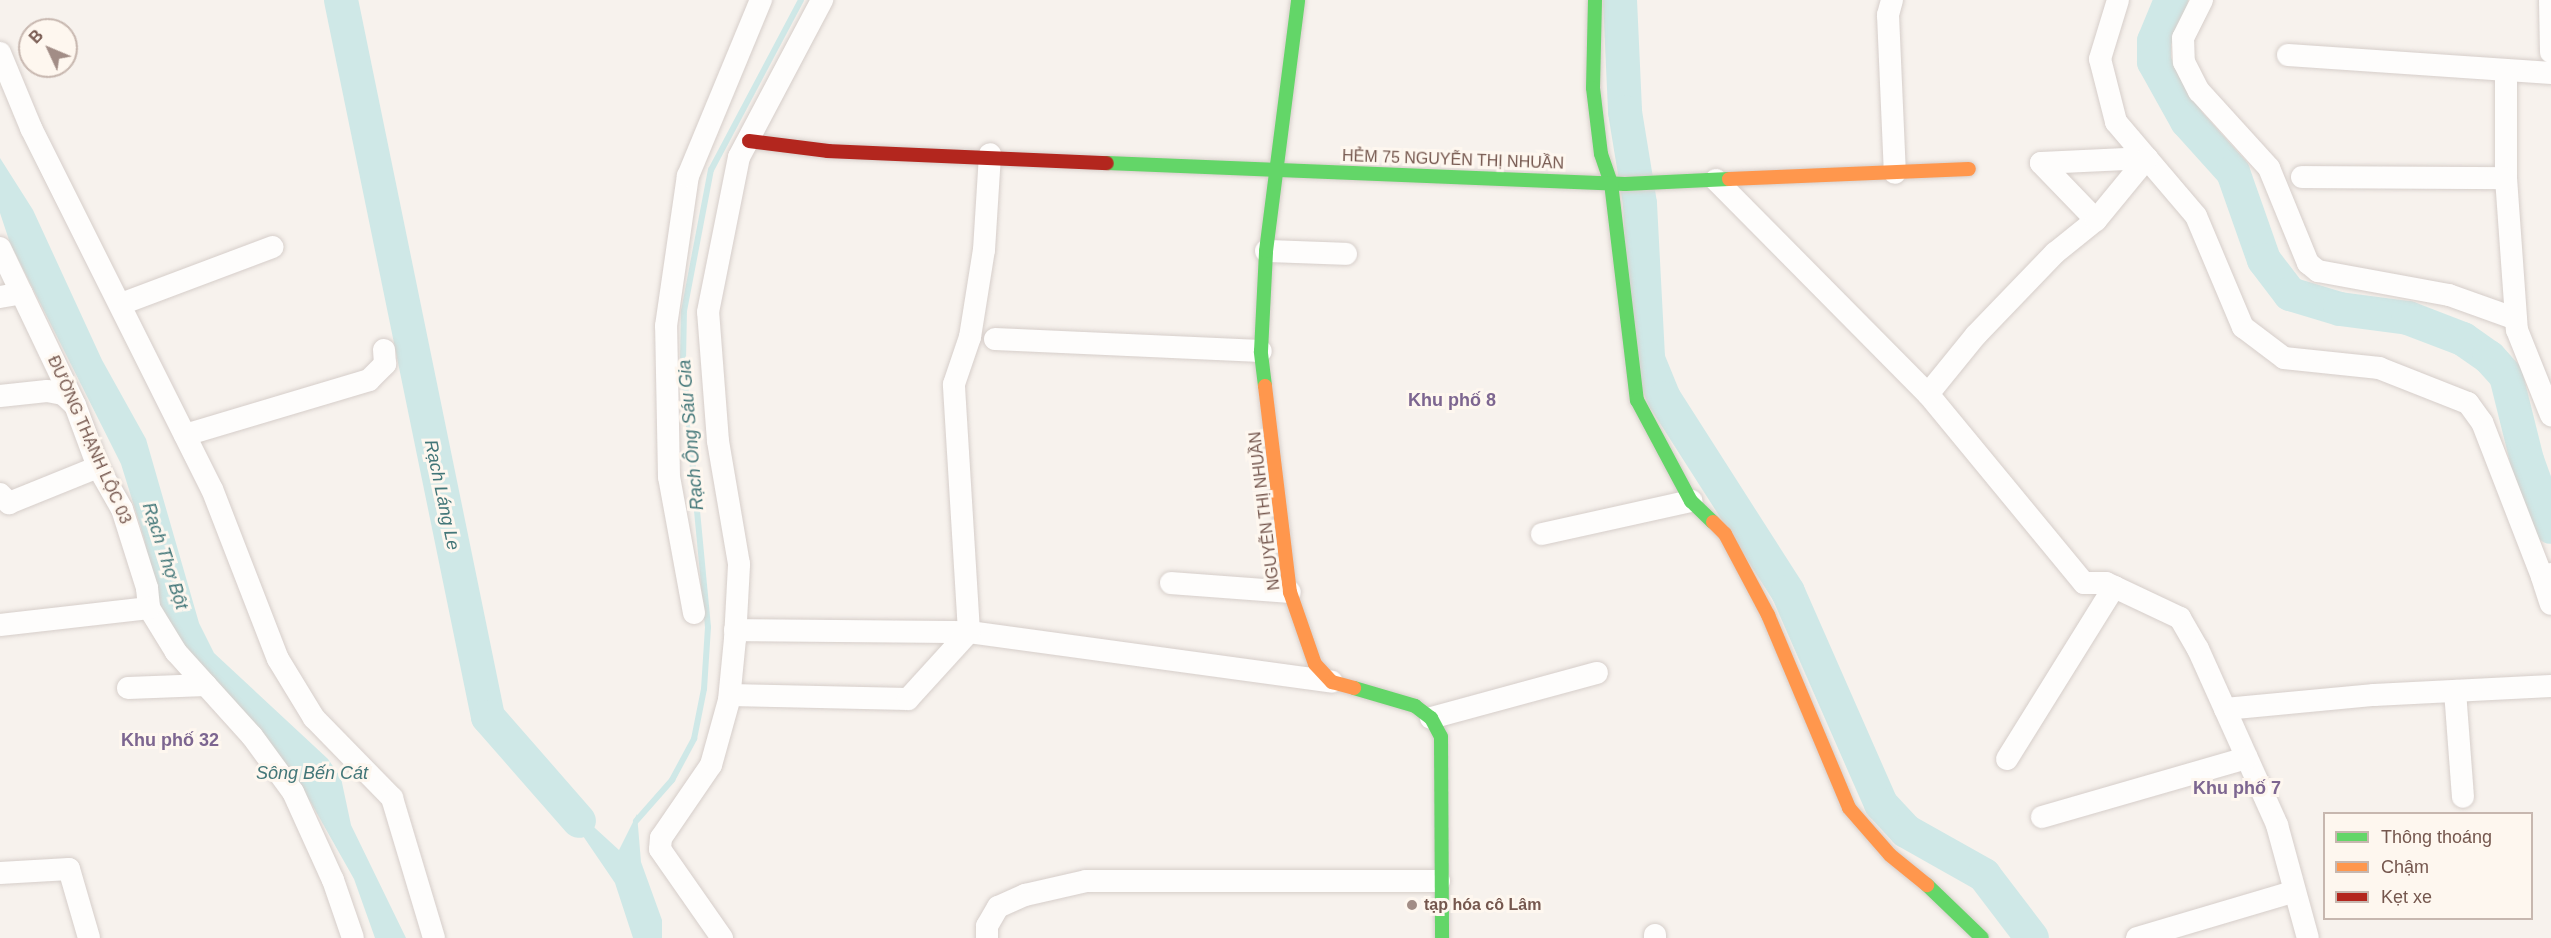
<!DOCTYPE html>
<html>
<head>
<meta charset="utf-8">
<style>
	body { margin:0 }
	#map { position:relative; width:2551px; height:938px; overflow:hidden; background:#f7f2ed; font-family:Helvetica,sans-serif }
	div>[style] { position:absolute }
	.water>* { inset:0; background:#cfe8e7 }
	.stream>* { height:6px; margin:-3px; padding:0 3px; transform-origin:3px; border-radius:3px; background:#cfe8e7 }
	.river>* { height:34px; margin:-17px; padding:0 17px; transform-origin:17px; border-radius:17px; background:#cfe8e7 }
	.roads { filter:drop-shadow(0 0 2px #d6ceca) drop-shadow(0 0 2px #d6ceca) }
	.street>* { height:22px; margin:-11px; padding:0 11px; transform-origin:11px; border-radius:11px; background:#fefdfc }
	.fast>* { height:14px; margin:-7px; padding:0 7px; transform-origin:7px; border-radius:7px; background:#63d668 }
	.slow>* { height:14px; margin:-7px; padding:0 7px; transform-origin:7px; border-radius:7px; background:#ff974d }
	.jam>* { height:14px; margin:-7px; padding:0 7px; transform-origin:7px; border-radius:7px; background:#b3261e }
	.dots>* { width:16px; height:16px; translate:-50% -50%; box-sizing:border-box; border:3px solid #fef7ef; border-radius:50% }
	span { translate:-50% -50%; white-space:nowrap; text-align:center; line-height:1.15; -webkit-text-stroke:6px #fef7ef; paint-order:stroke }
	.street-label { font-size:16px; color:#75574e }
	.poi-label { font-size:16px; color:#75574e; font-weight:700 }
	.left { translate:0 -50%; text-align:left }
	.neighbourhood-label { font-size:18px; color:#7d6690; font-weight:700 }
	.water-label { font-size:18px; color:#427678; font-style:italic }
	.legend { position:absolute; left:2323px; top:812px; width:210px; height:108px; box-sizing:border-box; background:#fef7ef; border:2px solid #c7b7af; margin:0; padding:8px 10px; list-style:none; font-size:18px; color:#75574e }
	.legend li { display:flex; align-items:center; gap:12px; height:30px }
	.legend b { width:30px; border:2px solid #c7b7af }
	.north { position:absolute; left:18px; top:18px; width:60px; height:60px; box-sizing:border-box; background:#fef7ef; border:2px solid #c7b7af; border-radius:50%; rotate:314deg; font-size:16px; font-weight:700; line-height:24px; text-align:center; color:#75574e }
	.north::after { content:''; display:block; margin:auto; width:21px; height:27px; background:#a28d86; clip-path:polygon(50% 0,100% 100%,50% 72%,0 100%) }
</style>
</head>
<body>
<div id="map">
	<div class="water">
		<div style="clip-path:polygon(0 158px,33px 210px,102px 360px,146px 439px,199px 623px,214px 653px,328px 759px,341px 778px,351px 825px,406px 938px,375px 938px,354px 879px,310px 801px,162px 623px,144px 538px,121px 464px,10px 243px,0 213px)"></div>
		<div style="clip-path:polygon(549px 786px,619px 850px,637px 814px,641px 862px,662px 920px,662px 938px,633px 938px,615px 883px)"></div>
	</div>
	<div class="stream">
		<div style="left:636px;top:821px;width:55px;rotate:-48.7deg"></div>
		<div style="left:672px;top:780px;width:47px;rotate:-61.8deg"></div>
		<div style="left:694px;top:739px;width:51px;rotate:-78.7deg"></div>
		<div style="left:704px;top:689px;width:62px;rotate:-86.3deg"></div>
		<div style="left:708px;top:627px;width:267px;rotate:-95.4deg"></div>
		<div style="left:683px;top:361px;width:50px;rotate:-88.9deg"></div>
		<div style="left:684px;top:311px;width:144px;rotate:-79.2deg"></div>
		<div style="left:711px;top:170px;width:192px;rotate:-62.1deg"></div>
	</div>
	<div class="river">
		<div style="left:341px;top:0;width:732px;rotate:78.41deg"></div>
		<div style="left:488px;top:717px;width:138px;rotate:48.8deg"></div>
		<div style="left:1620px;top:0;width:112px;rotate:87.4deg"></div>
		<div style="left:1625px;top:112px;width:93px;rotate:80.7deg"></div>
		<div style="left:1640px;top:204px;width:155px;rotate:87deg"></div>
		<div style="left:1648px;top:359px;width:42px;rotate:67.7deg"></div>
		<div style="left:1664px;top:398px;width:230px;rotate:57.4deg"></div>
		<div style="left:1788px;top:592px;width:232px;rotate:66.3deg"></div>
		<div style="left:1881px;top:804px;width:37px;rotate:47deg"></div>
		<div style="left:1906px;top:831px;width:90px;rotate:29.4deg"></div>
		<div style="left:1984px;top:875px;width:79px;rotate:52.7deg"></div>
		<div style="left:2171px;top:0;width:44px;rotate:112.5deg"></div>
		<div style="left:2154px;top:41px;width:21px;rotate:90deg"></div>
		<div style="left:2154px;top:62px;width:68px;rotate:60.8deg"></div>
		<div style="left:2187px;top:121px;width:69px;rotate:48deg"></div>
		<div style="left:2233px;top:172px;width:93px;rotate:70.6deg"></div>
		<div style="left:2264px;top:260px;width:43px;rotate:52.6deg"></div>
		<div style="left:2290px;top:294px;width:52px;rotate:16.7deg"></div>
		<div style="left:2340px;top:309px;width:69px;rotate:7.5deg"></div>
		<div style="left:2408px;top:318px;width:59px;rotate:20.9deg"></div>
		<div style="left:2463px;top:339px;width:32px;rotate:35deg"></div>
		<div style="left:2489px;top:357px;width:25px;rotate:48deg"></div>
		<div style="left:2506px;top:376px;width:87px;rotate:76deg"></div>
		<div style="left:2527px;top:460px;width:71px;rotate:70.3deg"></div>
	</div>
	<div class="roads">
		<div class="street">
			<div style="left:1892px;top:0;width:16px;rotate:105deg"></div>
			<div style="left:1888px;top:15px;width:158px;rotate:87.5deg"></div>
			<div style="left:2118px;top:0;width:62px;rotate:107deg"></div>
			<div style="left:2100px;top:59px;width:65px;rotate:75.7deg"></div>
			<div style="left:2116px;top:122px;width:123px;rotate:49.6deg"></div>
			<div style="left:2196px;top:216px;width:121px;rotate:67.1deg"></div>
			<div style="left:2243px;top:327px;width:51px;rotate:37.1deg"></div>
			<div style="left:2284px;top:358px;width:96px;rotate:6deg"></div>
			<div style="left:2379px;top:368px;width:96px;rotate:21.5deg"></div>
			<div style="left:2468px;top:403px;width:24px;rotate:54deg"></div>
			<div style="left:2482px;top:422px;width:166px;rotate:68.8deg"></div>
			<div style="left:2202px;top:0;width:42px;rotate:116.6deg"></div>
			<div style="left:2183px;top:38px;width:24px;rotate:88deg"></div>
			<div style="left:2184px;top:62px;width:33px;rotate:63deg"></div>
			<div style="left:2199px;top:91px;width:104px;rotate:47.7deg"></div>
			<div style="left:2269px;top:168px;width:103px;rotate:67.7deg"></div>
			<div style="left:2308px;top:263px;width:13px;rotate:39deg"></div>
			<div style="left:2318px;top:271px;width:133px;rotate:10.4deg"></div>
			<div style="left:2449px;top:295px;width:71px;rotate:19.7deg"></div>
			<div style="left:2550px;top:0;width:52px;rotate:88.9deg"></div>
			<div style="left:0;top:53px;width:81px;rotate:67.5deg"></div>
			<div style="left:31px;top:128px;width:404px;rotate:63.4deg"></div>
			<div style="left:212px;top:489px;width:182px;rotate:68.8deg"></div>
			<div style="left:278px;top:659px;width:69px;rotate:58.6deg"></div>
			<div style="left:314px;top:718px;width:112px;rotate:45.7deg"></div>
			<div style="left:392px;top:798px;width:146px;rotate:73.3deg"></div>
			<div style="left:2288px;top:55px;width:264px;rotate:3.9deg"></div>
			<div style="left:2506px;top:72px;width:106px;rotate:90deg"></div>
			<div style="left:2506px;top:178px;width:152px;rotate:85.9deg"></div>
			<div style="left:2517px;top:330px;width:92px;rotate:68.2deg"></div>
			<div style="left:2041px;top:163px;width:106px;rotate:-2.7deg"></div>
			<div style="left:2041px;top:163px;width:79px;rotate:46deg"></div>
			<div style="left:2302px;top:177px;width:204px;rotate:0.3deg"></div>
			<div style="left:1716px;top:180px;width:301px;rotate:45.3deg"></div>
			<div style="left:1928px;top:394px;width:245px;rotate:50.5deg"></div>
			<div style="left:2084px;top:583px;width:22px"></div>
			<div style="left:2106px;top:583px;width:82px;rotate:25.3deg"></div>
			<div style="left:2180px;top:618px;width:36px;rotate:60deg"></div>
			<div style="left:2198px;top:649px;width:193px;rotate:65.8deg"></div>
			<div style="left:2277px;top:825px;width:117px;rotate:74.7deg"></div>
			<div style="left:0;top:248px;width:174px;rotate:64.5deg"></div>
			<div style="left:75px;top:405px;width:66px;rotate:69.6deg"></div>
			<div style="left:98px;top:467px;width:48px;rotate:60.3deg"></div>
			<div style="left:122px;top:509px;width:83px;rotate:72.4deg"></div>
			<div style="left:147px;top:588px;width:20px;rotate:84deg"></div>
			<div style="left:149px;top:608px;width:52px;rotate:58.5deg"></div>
			<div style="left:176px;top:652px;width:113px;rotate:47.9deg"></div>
			<div style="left:252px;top:736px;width:69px;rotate:53.8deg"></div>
			<div style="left:293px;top:792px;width:97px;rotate:65.6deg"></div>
			<div style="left:333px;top:880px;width:61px;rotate:71deg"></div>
			<div style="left:1266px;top:251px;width:80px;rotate:2.1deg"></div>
			<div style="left:0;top:297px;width:22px;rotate:-10deg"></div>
			<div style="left:121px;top:304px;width:162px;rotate:-20.6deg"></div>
			<div style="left:995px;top:339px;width:266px;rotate:2.6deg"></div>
			<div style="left:1928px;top:394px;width:76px;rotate:-50.9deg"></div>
			<div style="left:1976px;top:335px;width:114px;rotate:-46.1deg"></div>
			<div style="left:2055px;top:253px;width:53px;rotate:-38.8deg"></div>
			<div style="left:2096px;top:220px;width:80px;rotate:-50.6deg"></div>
			<div style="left:0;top:396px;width:47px;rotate:-6.1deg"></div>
			<div style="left:47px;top:391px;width:16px;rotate:11deg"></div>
			<div style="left:63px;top:394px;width:16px;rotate:43deg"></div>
			<div style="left:185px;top:435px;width:192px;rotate:-16.6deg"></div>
			<div style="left:369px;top:380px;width:23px;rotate:-45deg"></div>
			<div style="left:385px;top:364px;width:14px;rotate:-94deg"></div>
			<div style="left:0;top:494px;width:13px;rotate:45deg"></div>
			<div style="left:9px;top:503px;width:96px;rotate:-22deg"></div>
			<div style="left:1542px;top:534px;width:153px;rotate:-12.5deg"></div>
			<div style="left:2551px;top:574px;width:9px;rotate:162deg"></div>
			<div style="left:2542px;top:577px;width:28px;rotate:72deg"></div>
			<div style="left:1171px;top:583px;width:119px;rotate:4.3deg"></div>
			<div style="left:694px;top:613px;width:138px;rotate:-100.4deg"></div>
			<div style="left:669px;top:477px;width:151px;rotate:-91.1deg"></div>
			<div style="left:666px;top:326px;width:152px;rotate:-81.7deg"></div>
			<div style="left:688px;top:176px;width:191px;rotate:-67.5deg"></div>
			<div style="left:0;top:625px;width:150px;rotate:-6.5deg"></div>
			<div style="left:735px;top:630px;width:234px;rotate:0.5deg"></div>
			<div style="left:969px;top:632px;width:366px;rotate:7.8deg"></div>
			<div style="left:128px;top:688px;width:78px;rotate:-2.2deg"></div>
			<div style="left:2455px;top:691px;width:106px;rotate:85.7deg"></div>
			<div style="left:730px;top:695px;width:178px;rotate:1.3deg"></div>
			<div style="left:908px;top:699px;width:91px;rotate:-47.7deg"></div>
			<div style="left:969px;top:632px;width:248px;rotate:-93.5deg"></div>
			<div style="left:954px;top:384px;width:50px;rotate:-71.2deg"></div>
			<div style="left:970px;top:337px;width:88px;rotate:-80.9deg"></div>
			<div style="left:984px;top:250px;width:96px;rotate:-86.4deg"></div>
			<div style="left:2225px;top:709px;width:150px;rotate:-5.4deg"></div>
			<div style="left:2374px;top:695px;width:177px;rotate:-2.9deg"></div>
			<div style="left:1431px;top:718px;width:172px;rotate:-15.2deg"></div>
			<div style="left:2007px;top:759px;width:203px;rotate:-58.1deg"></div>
			<div style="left:2042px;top:817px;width:213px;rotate:-16.1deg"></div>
			<div style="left:0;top:873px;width:69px;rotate:-3.3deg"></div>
			<div style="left:69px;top:869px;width:72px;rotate:73.8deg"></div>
			<div style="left:1655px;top:935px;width:3px;rotate:90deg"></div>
			<div style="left:722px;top:938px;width:108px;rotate:-124.9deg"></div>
			<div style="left:660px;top:849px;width:11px;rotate:-85deg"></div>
			<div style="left:661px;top:838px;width:88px;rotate:-55.6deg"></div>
			<div style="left:711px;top:765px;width:67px;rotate:-74.5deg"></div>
			<div style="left:729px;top:700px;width:61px;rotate:-84.4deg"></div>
			<div style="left:735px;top:639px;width:75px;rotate:-86.9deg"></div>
			<div style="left:739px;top:564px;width:125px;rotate:-99.7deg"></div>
			<div style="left:718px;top:441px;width:129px;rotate:-94.4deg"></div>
			<div style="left:708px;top:312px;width:158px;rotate:-78.7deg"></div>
			<div style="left:739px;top:157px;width:178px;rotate:-62.1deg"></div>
			<div style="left:987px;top:938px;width:12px;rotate:-90deg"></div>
			<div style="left:987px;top:926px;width:22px;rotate:-60deg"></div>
			<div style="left:998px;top:907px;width:30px;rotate:-24deg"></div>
			<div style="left:1025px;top:895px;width:63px;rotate:-12.9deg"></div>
			<div style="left:1086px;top:881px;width:353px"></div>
			<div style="left:2137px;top:938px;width:162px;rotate:-16.5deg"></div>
		</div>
		<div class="fast">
			<div style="left:1595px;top:0;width:88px;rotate:91.3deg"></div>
			<div style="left:1593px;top:88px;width:66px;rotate:83.1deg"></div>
			<div style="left:1601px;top:154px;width:31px;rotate:71deg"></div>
			<div style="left:1611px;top:183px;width:219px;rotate:83.2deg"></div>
			<div style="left:1637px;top:400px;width:115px;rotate:61.9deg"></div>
			<div style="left:1691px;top:501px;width:30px;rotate:44deg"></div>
			<div style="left:1107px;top:163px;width:518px;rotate:2.32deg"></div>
			<div style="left:1625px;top:184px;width:104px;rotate:-2.8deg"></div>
			<div style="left:1265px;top:386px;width:35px;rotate:-97deg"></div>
			<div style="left:1261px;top:351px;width:100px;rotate:-87.1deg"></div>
			<div style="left:1266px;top:251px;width:253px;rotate:-82.7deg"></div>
			<div style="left:1354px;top:688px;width:64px;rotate:16.4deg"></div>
			<div style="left:1415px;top:706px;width:20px;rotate:37deg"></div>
			<div style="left:1431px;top:718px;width:21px;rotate:62deg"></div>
			<div style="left:1441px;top:737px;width:201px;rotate:89.7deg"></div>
			<div style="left:1927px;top:885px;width:76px;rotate:43.9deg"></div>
		</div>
		<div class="slow">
			<div style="left:1729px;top:179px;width:240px;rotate:-2.4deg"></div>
			<div style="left:1265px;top:386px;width:208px;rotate:83.1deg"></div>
			<div style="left:1290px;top:592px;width:76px;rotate:70.9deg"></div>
			<div style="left:1315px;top:664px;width:25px;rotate:47deg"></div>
			<div style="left:1332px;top:682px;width:23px;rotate:15deg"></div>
			<div style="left:1713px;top:522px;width:17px;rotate:45deg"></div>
			<div style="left:1725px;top:534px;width:92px;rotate:62deg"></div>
			<div style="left:1768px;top:615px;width:209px;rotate:67.2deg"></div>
			<div style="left:1849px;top:808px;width:62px;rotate:48.9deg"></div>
			<div style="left:1890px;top:855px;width:48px;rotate:39deg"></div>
		</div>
		<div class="jam">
			<div style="left:749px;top:141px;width:80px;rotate:7.2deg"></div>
			<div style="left:828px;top:151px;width:279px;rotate:2.5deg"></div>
		</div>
	</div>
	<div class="dots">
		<div style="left:1412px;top:905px;background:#a28d86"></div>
	</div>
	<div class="street-label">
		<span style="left:1453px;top:160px;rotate:2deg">HẺM 75 NGUYỄN THỊ NHUẦN</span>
		<span style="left:89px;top:440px;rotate:66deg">ĐƯỜNG THẠNH LỘC 03</span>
		<span style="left:1265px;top:511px;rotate:-97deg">NGUYỄN THỊ NHUẦN</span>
	</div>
	<div class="poi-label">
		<span class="left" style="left:1424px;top:905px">tạp hóa cô Lâm</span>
	</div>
	<div class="neighbourhood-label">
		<span style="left:1452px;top:400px">Khu phố 8</span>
		<span style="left:170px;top:740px">Khu phố 32</span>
		<span style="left:2237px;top:788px">Khu phố 7</span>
	</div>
	<div class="water-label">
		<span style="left:691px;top:435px;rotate:-95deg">Rạch Ông Sáu Gia</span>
		<span style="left:442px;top:495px;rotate:78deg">Rạch Láng Le</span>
		<span style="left:165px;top:556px;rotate:72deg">Rạch Thợ Bột</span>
		<span style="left:312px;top:773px">Sông Bến Cát</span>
	</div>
	<ul class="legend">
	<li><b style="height:8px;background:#63d668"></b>Thông thoáng</li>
	<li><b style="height:8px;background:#ff974d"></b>Chậm</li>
	<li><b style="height:8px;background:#b3261e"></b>Kẹt xe</li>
	</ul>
	<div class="north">B</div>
</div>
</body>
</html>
